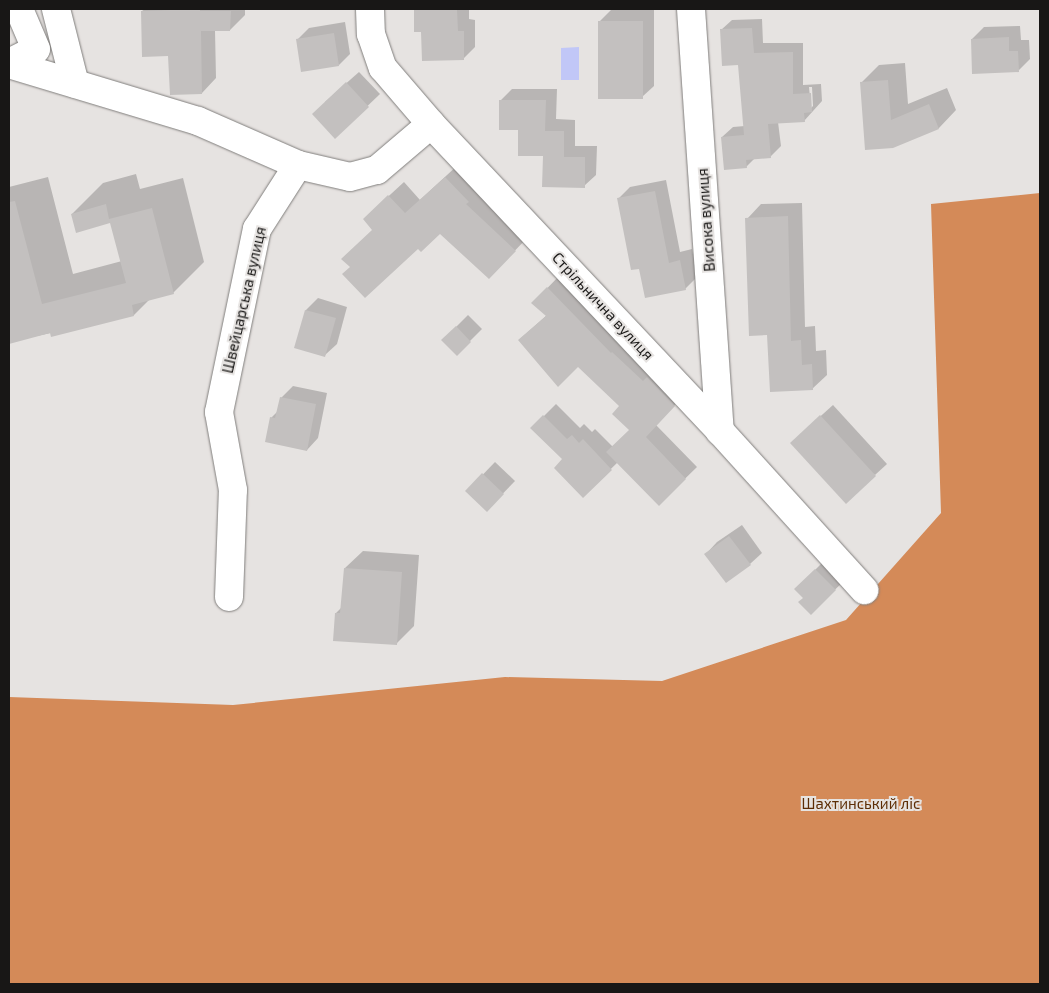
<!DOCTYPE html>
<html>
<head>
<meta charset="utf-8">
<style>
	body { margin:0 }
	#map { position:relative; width:1049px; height:993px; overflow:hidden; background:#e6e3e1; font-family:"Exo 2",sans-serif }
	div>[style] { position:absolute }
	.forest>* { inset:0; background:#d48a58 }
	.water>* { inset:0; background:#c1c7f7 }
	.shadow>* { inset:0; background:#0003 }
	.building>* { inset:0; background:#c3c0bf }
	.roads { filter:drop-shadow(0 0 1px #807e7c) drop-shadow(0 0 1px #807e7c) }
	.minor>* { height:28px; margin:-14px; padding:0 14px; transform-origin:14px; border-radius:14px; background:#fff }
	span { translate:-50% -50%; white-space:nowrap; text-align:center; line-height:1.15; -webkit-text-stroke:4px #e6e3e1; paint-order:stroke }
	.street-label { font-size:15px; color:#181716 }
	.park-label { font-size:15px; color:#5d2d05 }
	.frame { position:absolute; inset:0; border:10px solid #181716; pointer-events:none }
</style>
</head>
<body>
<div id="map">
	<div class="forest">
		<div style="clip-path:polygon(1040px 193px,1040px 984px,9px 984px,9px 697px,233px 705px,505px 677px,662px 681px,846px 620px,941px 513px,931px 204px)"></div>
	</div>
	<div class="water">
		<div style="clip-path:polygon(579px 47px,579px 80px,561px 80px,561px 48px)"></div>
	</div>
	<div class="shadow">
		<div style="clip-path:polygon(9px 9px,30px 9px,9px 29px)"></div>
		<div style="clip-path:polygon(145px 9px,245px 9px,245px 15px,230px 30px,215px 30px,216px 78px,202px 93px,170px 55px,142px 11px)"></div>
		<div style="clip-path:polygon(415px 9px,469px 9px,469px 19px,475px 20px,475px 47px,463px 59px,423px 30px,417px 30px)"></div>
		<div style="clip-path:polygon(611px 10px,654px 10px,654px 86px,642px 97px,599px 22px)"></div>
		<div style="clip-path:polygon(evenodd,762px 19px,763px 43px,803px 43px,803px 85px,821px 84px,822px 101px,804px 121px,778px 122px,781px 146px,770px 157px,755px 158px,746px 167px,722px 137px,733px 127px,745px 126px,739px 64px,721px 30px,732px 20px,762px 19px,809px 87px,812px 87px,813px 106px,811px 108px,809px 87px)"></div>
		<div style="clip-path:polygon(345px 22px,350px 54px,339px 65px,298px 39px,309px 28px)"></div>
		<div style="clip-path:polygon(1020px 26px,1021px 40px,1029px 40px,1030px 59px,1019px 70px,972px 39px,984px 27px)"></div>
		<div style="clip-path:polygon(905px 63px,908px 104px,947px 88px,956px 110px,939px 128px,893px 146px,861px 83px,879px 65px)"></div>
		<div style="clip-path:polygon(359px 72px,380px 94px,335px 137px,325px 102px)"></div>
		<div style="clip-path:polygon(512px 89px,557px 89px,556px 119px,575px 120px,575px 146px,597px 146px,596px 175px,584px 186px,544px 155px,520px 129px,501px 100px)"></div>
		<div style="clip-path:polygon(460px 163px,529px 236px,503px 263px,440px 232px,418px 248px,351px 267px,374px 229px,379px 205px,404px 182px,420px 200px)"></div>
		<div style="clip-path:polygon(136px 174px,140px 189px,183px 178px,204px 262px,173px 293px,150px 299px,134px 315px,9px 342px,9px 187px,48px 177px,73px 274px,122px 261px,111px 222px,72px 214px,103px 183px)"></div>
		<div style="clip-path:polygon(666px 180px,680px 252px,692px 249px,697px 277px,685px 289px,640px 267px,619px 198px,630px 187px)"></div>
		<div style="clip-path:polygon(802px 203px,805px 327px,815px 326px,816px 351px,826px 350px,827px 375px,812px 389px,769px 334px,747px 219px,761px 204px)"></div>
		<div style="clip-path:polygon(559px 276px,685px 394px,656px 425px,697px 467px,659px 504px,618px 462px,583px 496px,564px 459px,532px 428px,556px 404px,580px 428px,584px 424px,592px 432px,595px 429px,613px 447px,631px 430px,621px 406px,578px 365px,519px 340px,547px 315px,533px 303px)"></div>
		<div style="clip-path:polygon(318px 298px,347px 307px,337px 344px,325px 355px,296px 347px,306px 310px)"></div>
		<div style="clip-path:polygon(468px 315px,482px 329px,457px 354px,443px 340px)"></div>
		<div style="clip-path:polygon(293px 386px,327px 393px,318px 438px,307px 450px,271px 418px,279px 410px,281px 398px)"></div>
		<div style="clip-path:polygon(833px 405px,887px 464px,875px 475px,803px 432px)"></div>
		<div style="clip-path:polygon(495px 462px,515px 481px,487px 510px,467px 491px)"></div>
		<div style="clip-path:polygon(742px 525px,762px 553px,750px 564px,706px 554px,717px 542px)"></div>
		<div style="clip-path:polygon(363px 551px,419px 555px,414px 626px,396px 644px,336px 613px,342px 607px,345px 568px)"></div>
		<div style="clip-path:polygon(827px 558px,847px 578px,811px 613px,804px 598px,796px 589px)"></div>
	</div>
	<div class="building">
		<div style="clip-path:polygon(200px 9px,200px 11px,231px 11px,230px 31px,201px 31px,202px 94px,170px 95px,168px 56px,142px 57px,141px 11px)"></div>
		<div style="clip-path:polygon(414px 9px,457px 9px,458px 31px,464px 31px,464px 60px,422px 61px,421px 32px,414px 32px)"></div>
		<div style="clip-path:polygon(598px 21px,643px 21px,643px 99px,598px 99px)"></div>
		<div style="clip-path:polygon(752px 28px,754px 53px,793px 52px,793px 94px,811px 93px,812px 112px,804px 113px,805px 122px,768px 124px,771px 158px,746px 160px,747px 168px,724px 170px,721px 137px,744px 135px,738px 65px,722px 66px,720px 29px)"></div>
		<div style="clip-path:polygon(334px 33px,339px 66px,301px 72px,296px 39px)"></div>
		<div style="clip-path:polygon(1009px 37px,1009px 51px,1018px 51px,1019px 72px,972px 74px,971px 39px)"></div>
		<div style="clip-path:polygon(888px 80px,891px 120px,929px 104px,939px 129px,893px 148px,865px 150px,860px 82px)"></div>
		<div style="clip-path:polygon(346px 82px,369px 107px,335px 139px,312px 114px)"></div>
		<div style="clip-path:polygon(499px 100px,546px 100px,545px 131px,564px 131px,564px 157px,585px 157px,585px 188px,542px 187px,543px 156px,518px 156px,518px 130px,499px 130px)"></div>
		<div style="clip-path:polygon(445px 177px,469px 202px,466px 204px,516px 251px,489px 279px,440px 234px,421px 252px,418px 249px,365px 298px,342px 274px,350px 267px,341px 259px,372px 230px,363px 219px,388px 195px,405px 213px)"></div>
		<div style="clip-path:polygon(655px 191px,669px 263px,680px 260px,686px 290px,645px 298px,639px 269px,631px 270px,617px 198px)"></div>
		<div style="clip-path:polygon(15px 201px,42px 304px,126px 283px,110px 223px,76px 233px,71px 214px,106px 204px,109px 219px,152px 208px,174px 294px,132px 305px,134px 316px,51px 337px,50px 333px,9px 344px,9px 202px)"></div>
		<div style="clip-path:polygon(788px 216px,791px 341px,801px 340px,802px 365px,812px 364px,813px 390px,770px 392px,767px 335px,749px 336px,745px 218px)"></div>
		<div style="clip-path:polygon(547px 287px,611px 353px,612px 352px,643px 381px,647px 377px,675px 406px,646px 437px,686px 479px,659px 506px,606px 452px,629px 430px,612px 414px,619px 406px,578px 367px,558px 387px,518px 340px,546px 316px,531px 303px)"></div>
		<div style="clip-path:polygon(305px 310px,336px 318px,325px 357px,294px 348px)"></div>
		<div style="clip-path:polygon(456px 326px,471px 342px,457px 356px,441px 340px)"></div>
		<div style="clip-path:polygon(280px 397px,316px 404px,307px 451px,265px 442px,270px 417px,275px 418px)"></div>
		<div style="clip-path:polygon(543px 415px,567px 439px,572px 435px,579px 443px,583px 439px,612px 470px,583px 498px,554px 468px,562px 459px,530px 428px)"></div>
		<div style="clip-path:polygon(820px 415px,876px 476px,846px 504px,790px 443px)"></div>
		<div style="clip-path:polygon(482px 473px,504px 494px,487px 512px,465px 491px)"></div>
		<div style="clip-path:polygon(729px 536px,751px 565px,726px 583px,704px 554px)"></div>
		<div style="clip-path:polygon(344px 568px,402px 572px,397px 645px,333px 641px,335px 613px,340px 613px)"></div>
		<div style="clip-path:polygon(815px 569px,836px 590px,811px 615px,798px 602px,803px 598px,794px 589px)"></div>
	</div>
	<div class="roads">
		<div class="minor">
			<div style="left:56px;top:9px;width:77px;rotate:75.8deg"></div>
			<div style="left:370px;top:9px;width:25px;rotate:88deg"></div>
			<div style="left:371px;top:34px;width:36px;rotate:71deg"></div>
			<div style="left:383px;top:68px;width:74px;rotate:49.4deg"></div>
			<div style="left:431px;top:124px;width:422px;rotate:46.7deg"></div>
			<div style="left:720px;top:431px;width:215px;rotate:47.8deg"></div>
			<div style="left:691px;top:9px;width:423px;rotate:86.1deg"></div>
			<div style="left:9px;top:63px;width:30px;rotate:-27deg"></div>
			<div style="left:36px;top:49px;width:43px;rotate:-113deg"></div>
			<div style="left:9px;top:64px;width:197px;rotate:16.8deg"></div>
			<div style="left:198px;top:121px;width:109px;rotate:23.7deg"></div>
			<div style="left:229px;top:597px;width:107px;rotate:-87.9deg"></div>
			<div style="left:233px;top:490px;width:79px;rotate:-100.2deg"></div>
			<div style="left:219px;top:412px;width:187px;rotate:-78.3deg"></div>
			<div style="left:257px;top:229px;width:76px;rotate:-57.4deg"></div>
			<div style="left:298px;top:165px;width:53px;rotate:13deg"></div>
			<div style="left:350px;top:177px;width:28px;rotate:-15deg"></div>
			<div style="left:377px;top:170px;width:71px;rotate:-40.4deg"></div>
		</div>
	</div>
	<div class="street-label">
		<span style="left:706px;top:220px;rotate:-94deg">Висока вулиця</span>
		<span style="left:244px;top:300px;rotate:-77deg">Швейцарська вулиця</span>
		<span style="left:603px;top:306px;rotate:47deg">Стрільнична вулиця</span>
	</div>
	<div class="park-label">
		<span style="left:861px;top:804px">Шахтинський ліс</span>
	</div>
	<div class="frame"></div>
</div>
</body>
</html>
